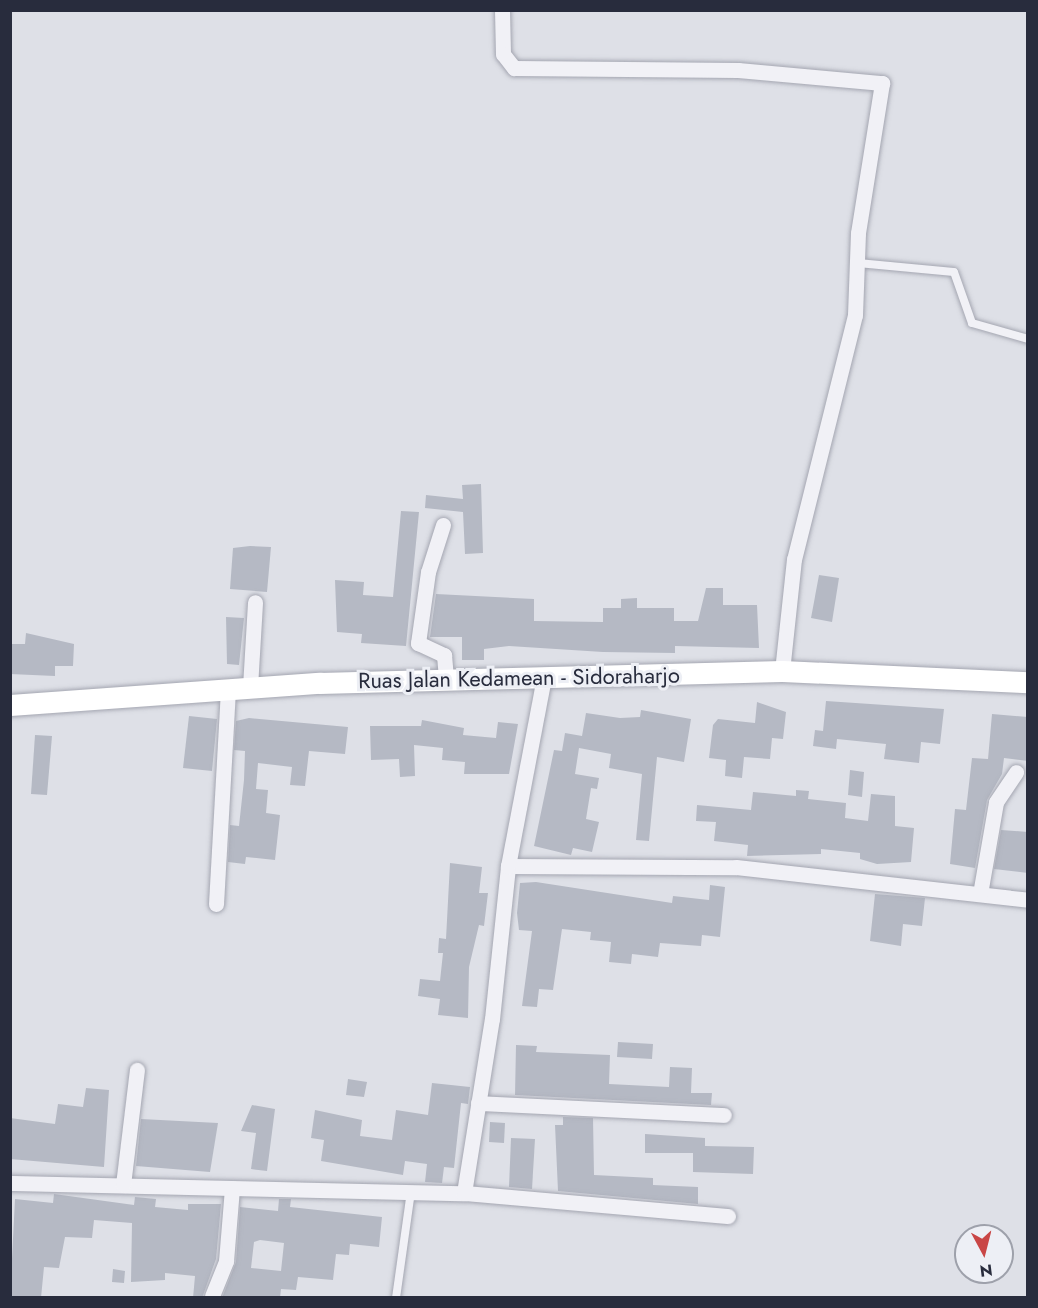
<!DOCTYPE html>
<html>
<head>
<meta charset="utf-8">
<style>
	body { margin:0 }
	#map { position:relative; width:1038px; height:1308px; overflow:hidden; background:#dee0e7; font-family:Jost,sans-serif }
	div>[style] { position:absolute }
	.building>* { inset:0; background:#b5b9c4 }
	.roads { filter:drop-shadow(0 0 2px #a4a6b1) drop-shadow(0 0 2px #a4a6b1) }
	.service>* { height:8px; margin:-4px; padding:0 4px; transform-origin:4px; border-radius:4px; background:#f1f1f6 }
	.minor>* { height:15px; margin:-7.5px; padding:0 7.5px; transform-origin:7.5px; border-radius:7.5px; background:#f1f1f6 }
	.secondary>* { height:21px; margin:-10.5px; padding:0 10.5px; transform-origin:10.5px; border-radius:10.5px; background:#fff }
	span { translate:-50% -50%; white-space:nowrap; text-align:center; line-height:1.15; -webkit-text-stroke:6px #edeff5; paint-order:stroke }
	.street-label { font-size:22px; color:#282c3d }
	.frame { position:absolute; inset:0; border:12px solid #282c3d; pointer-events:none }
	.north { position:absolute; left:954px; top:1224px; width:60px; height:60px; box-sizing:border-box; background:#edeff5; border:2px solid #9ea1ab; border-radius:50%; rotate:173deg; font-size:16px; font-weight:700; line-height:24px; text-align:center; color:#282c3d }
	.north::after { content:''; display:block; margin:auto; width:21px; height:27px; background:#c94646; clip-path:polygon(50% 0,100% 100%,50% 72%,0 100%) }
</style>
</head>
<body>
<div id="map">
	<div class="building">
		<div style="clip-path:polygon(481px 484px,483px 553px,465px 554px,463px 512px,425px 508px,426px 495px,463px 499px,462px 485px)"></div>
		<div style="clip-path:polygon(401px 511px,419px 512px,406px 646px,361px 643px,362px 634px,337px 632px,335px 580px,364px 582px,363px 595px,393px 597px)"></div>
		<div style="clip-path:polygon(250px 546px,271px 547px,267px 592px,230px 589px,233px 548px)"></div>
		<div style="clip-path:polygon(819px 575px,839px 578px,832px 622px,811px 618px)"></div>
		<div style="clip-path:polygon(706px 588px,723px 588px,723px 605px,757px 605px,759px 648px,675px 646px,675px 653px,603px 652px,509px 646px,484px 649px,484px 660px,462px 660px,462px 637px,430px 637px,436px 594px,534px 599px,534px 621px,603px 622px,603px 608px,621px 608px,621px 599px,637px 598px,637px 608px,674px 608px,674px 621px,698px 621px)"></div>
		<div style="clip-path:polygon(226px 617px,244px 618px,239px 665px,227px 664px)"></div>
		<div style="clip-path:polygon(26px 633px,74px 644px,73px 666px,55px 666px,55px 676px,10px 674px,10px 644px,25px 644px)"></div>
		<div style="clip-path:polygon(826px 701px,944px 709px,940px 744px,921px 742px,919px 763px,884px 759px,886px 744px,837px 739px,836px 749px,813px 746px,815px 730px,823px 731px)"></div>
		<div style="clip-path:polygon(757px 702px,786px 712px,783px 739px,772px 738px,770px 759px,744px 757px,742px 778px,725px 776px,726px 760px,709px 758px,713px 725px,718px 719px,755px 723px)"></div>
		<div style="clip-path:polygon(641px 710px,691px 719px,684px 762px,657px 757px,649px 841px,636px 840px,642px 774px,609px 768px,611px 754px,579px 748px,575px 774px,599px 778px,597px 789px,591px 788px,586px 819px,599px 822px,592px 852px,573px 848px,571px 855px,534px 846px,554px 750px,562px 751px,565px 733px,582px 736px,586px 713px,620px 718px,640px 717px)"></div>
		<div style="clip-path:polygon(992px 714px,1028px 717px,1028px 761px,1004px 758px,1002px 774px,987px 800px,975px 868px,950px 864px,955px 809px,966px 810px,972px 758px,988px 759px)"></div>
		<div style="clip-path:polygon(189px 716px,217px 719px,212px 771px,183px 768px)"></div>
		<div style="clip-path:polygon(249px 718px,348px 727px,345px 754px,309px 751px,305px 786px,290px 785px,292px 767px,258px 763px,256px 789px,268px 790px,266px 813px,280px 815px,275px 860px,246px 857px,245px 864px,228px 862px,230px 825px,239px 826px,244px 780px,245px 751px,234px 750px,236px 721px)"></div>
		<div style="clip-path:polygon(422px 720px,464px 728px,463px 735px,496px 738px,498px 722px,518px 724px,509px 774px,464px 774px,465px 762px,442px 760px,443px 748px,414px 745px,415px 776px,400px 777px,399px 759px,371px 760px,370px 726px,421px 726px)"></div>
		<div style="clip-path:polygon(35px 735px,52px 736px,47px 795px,31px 794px)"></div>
		<div style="clip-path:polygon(850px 770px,864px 772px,862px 797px,848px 795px)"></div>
		<div style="clip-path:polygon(796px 790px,809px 791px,808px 799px,846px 803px,845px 818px,868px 821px,871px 794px,895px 796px,895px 826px,914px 828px,911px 862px,877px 864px,860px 859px,860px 853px,821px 849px,821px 854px,747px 856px,748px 845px,714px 841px,716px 822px,696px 821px,697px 805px,751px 810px,753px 792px,796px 796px)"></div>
		<div style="clip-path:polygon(1001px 830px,1028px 832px,1028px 873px,994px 869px)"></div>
		<div style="clip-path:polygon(450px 863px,482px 867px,479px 893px,488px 893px,484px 926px,479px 925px,469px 967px,468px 1018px,438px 1015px,440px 999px,418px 996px,420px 979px,440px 981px,443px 953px,438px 953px,439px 938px,446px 939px)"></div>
		<div style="clip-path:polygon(536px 882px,672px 903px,673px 896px,709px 900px,710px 885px,725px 887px,720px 937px,702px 935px,701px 946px,660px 943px,658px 957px,632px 954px,631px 964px,609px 962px,611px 942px,590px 940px,591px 932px,562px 929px,553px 990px,539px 989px,537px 1007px,522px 1006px,532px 931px,519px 930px,517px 913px,520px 883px)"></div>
		<div style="clip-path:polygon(875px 894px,925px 898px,922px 926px,903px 924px,901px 946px,870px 941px)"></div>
		<div style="clip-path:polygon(618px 1042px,653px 1044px,652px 1059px,617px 1057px)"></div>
		<div style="clip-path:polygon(516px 1045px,537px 1046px,536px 1052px,610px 1055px,609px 1084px,669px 1087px,670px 1067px,692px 1068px,691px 1093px,712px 1093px,711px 1105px,515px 1095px)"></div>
		<div style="clip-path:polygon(348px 1079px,367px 1082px,364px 1097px,346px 1095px)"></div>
		<div style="clip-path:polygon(432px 1083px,470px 1087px,468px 1104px,461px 1103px,454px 1168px,444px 1167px,442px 1183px,425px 1182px,427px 1164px,405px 1161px,403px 1175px,321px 1161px,324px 1140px,311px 1138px,315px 1110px,362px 1120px,360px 1136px,392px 1140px,396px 1110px,428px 1115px)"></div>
		<div style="clip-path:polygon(86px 1088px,109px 1090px,104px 1167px,10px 1159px,10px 1118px,55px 1124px,58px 1104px,83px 1107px)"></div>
		<div style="clip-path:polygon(252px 1105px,275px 1109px,267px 1171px,251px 1169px,256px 1133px,241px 1131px)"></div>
		<div style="clip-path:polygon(563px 1117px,593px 1118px,594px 1175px,653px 1178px,653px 1185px,698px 1187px,698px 1204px,558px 1191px,555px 1125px,563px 1125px)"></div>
		<div style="clip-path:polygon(141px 1119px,218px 1123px,210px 1172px,136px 1166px)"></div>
		<div style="clip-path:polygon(490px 1122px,505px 1123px,504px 1143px,489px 1142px)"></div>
		<div style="clip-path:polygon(645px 1134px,705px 1138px,705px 1146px,754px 1147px,753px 1174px,693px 1172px,693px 1153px,645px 1153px)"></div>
		<div style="clip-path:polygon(511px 1138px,535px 1139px,532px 1189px,509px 1187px)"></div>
		<div style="clip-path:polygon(54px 1194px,134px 1205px,135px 1197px,156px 1199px,155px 1207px,188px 1210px,188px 1204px,221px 1204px,216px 1259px,202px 1298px,193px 1298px,195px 1276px,165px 1273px,165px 1280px,131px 1282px,132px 1223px,94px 1220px,92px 1238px,65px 1237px,59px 1268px,44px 1267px,41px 1298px,10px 1298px,15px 1199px,53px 1203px)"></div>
		<div style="clip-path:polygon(evenodd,279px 1199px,291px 1199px,290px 1207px,382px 1217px,379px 1247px,350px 1244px,349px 1255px,336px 1254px,333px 1280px,298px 1277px,296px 1290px,281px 1289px,280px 1298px,222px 1298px,236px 1262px,240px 1207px,278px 1211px,279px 1199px,260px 1240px,284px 1243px,281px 1271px,251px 1268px,254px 1242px,260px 1240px)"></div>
		<div style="clip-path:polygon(113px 1269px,125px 1271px,124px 1283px,112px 1282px)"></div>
	</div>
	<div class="roads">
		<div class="service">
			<div style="left:858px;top:263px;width:96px;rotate:5.4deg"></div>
			<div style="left:954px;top:272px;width:54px;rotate:70.6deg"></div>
			<div style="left:972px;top:323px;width:58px;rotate:15.9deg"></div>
			<div style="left:396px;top:1298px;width:108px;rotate:-82deg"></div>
		</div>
		<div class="minor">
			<div style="left:502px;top:10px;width:44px;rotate:88.7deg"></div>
			<div style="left:503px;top:54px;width:18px;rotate:52deg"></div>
			<div style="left:514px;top:68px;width:224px;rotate:0.5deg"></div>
			<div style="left:738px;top:70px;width:145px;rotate:5.2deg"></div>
			<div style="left:882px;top:83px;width:152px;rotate:99.1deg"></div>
			<div style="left:858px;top:233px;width:82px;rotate:92.1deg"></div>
			<div style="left:855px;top:315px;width:252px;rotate:104deg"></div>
			<div style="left:794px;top:559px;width:113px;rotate:96.1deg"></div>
			<div style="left:443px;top:525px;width:49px;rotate:107.7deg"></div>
			<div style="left:428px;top:572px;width:72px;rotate:98deg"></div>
			<div style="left:418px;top:643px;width:29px;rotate:25deg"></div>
			<div style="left:444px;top:655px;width:25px;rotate:85deg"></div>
			<div style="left:250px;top:687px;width:85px;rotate:-86.6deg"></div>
			<div style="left:508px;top:866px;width:228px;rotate:0.3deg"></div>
			<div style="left:736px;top:867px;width:294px;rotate:6.4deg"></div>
			<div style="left:980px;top:894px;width:93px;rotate:-80.1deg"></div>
			<div style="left:996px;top:802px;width:36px;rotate:-56deg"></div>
			<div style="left:216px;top:904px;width:215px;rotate:-86.8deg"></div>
			<div style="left:478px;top:1103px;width:246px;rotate:2.8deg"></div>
			<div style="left:10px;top:1183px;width:454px;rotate:1.3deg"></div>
			<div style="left:464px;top:1193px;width:265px;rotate:5deg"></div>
			<div style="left:123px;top:1185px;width:116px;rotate:-83.1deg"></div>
			<div style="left:464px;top:1193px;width:176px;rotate:-80.9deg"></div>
			<div style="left:492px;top:1019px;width:154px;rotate:-84deg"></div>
			<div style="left:508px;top:866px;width:191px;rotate:-79.2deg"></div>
			<div style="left:212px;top:1296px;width:38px;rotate:-68deg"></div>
			<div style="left:226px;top:1261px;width:73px;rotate:-85.3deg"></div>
		</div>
		<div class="secondary">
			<div style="left:10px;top:705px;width:310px;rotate:-4.1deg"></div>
			<div style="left:319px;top:683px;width:463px;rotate:-1.5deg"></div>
			<div style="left:782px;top:671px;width:246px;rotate:2.6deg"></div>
		</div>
	</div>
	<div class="street-label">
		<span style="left:519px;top:678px;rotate:-1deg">Ruas Jalan Kedamean - Sidoraharjo</span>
	</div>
	<div class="frame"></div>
	<div class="north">N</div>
</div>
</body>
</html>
